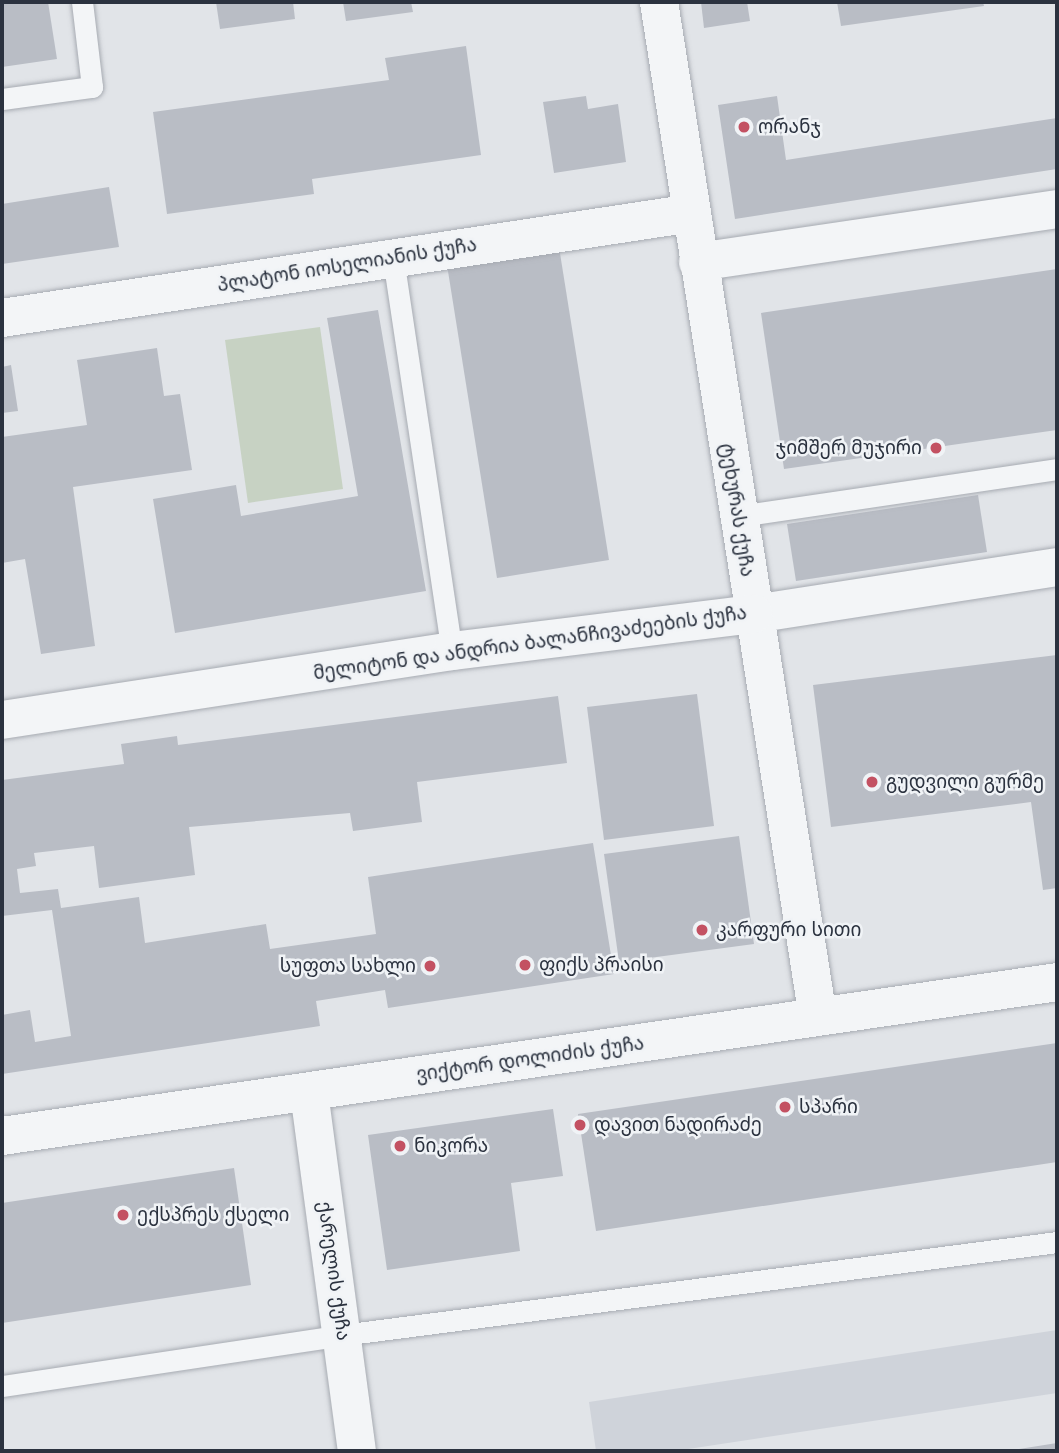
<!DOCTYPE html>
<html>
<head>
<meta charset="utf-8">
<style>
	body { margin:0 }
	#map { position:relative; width:1059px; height:1453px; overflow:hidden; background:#e1e4e8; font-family:Poppins,"Noto Sans Georgian",sans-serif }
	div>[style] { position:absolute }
	.built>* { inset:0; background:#cfd3da }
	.green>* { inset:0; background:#c7d2c3 }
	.building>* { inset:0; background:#b9bdc5 }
	.roads { filter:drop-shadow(0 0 2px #a7abb2) drop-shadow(0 0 2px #a7abb2) }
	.service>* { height:21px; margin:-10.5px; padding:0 10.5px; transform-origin:10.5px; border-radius:10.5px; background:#f3f5f7 }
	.minor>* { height:38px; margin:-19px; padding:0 19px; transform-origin:19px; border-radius:19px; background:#f3f5f7 }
	.tertiary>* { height:38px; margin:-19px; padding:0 19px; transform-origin:19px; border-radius:19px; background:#f3f5f7 }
	.dots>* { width:19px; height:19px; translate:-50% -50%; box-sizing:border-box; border:4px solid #f0f3f6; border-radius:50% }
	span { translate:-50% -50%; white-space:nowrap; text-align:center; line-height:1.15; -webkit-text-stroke:5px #f0f3f6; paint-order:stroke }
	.poi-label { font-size:19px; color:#2b323f }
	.left { translate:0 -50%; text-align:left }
	.right { translate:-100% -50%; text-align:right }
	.street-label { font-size:19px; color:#2b323f }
	.frame { position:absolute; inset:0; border:4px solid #2b323f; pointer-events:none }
</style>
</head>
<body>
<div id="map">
	<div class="built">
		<div style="clip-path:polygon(1057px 1330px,1057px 1393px,675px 1451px,596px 1451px,589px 1402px)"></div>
	</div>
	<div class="green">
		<div style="clip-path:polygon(320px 327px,343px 489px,248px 503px,225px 340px)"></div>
	</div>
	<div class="building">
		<div style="clip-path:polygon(2px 2px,48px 2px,57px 59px,2px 67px)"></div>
		<div style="clip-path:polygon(216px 2px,293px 2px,295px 19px,220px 29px)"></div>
		<div style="clip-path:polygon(343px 2px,411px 2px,413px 12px,346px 21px)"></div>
		<div style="clip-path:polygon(701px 2px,747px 2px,750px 21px,704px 28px)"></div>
		<div style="clip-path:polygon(837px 2px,983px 2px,984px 6px,841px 26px)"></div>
		<div style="clip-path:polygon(466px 46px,481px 155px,312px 179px,314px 194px,167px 214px,153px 112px,389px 80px,385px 58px)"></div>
		<div style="clip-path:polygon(586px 96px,588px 109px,618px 104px,626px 162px,554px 173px,543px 102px)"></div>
		<div style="clip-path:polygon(777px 96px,786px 160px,1057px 118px,1057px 169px,735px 219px,718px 105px)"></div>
		<div style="clip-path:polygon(109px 187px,119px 247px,2px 264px,2px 204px)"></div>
		<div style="clip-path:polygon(559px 247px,609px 560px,497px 578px,447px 265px)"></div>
		<div style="clip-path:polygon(1057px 269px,1057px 430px,784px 469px,761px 313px)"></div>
		<div style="clip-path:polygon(378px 310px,426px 591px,175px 633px,153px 499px,236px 485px,241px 516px,358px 496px,327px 318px)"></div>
		<div style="clip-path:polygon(157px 348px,164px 396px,180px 394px,192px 470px,73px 487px,95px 646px,41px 654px,25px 559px,2px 563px,2px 437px,87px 425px,77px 360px)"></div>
		<div style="clip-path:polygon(11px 365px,18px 411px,2px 413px,2px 367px)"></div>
		<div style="clip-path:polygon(978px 495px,987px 552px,796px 581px,787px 524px)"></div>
		<div style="clip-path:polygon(1057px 655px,1057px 888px,1043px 890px,1031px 802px,831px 827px,813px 685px)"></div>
		<div style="clip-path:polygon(697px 694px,714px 826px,604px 840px,587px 707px)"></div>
		<div style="clip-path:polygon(558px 696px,567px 763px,417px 782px,422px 822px,353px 831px,350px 813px,189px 827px,195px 875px,99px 888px,94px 846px,34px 853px,36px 866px,17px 869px,20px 893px,58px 889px,61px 908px,139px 897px,145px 943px,266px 924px,270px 949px,376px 934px,368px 877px,593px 843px,614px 974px,388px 1008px,385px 990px,316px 1001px,320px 1026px,2px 1074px,2px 1015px,30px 1010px,35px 1042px,71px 1036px,52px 910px,2px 916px,2px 780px,124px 764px,121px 744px,177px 736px,178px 745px)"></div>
		<div style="clip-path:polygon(739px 836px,754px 944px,619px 962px,604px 854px)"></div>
		<div style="clip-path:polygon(1057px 1043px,1057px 1162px,596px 1231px,578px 1114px)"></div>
		<div style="clip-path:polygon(553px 1109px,563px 1176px,511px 1183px,520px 1251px,387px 1270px,368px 1135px)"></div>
		<div style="clip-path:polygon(234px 1168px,251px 1285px,2px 1323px,2px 1203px)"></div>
		<div style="clip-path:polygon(1057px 1443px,1057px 1451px,1013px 1451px,1013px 1450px)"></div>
	</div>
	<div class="roads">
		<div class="service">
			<div style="left:2px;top:99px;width:91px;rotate:-7.6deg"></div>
			<div style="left:92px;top:87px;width:86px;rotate:-96.7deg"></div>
			<div style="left:393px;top:258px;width:397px;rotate:81.5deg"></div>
			<div style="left:739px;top:516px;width:321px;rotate:-8.4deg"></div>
			<div style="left:2px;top:1386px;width:344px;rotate:-8.5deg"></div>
			<div style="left:342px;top:1335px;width:721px;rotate:-7.41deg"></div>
		</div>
		<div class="minor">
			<div style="left:698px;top:262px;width:363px;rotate:-8.4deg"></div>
			<div style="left:2px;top:318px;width:698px;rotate:-8.65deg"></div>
			<div style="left:754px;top:614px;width:307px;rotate:-8.8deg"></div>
			<div style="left:309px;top:1092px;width:362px;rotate:82.4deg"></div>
		</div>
		<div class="tertiary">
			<div style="left:659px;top:2px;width:1027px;rotate:81.1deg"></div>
			<div style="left:2px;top:720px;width:455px;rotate:-8.7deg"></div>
			<div style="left:452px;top:651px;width:304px;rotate:-7deg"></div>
			<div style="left:2px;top:1136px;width:1066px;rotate:-8.3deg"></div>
		</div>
	</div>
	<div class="dots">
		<div style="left:744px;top:127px;background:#c35162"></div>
		<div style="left:936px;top:448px;background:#c35162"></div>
		<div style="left:872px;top:782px;background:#c35162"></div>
		<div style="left:702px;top:930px;background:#c35162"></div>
		<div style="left:525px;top:965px;background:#c35162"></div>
		<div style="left:430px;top:966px;background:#c35162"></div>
		<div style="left:785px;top:1107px;background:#c35162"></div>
		<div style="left:580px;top:1125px;background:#c35162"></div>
		<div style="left:400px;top:1146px;background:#c35162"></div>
		<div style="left:123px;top:1215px;background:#c35162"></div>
	</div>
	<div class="poi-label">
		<span class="left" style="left:758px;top:127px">ორანჯ</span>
		<span class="right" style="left:922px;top:448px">ჯიმშერ მუჯირი</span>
		<span class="left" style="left:886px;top:782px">გუდვილი გურმე</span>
		<span class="left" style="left:716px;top:930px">კარფური სითი</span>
		<span class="left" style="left:539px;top:965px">ფიქს პრაისი</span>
		<span class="right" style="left:416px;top:966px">სუფთა სახლი</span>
		<span class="left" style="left:799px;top:1107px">სპარი</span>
		<span class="left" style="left:594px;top:1125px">დავით ნადირაძე</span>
		<span class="left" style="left:414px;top:1146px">ნიკორა</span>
		<span class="left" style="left:137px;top:1215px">ექსპრეს ქსელი</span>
	</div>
	<div class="street-label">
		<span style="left:347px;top:265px;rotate:-9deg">პლატონ იოსელიანის ქუჩა</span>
		<span style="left:737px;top:510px;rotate:81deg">ტეხურას ქუჩა</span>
		<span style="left:530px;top:643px;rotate:-8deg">მელიტონ და ანდრია ბალანჩივაძეების ქუჩა</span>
		<span style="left:530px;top:1059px;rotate:-8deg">ვიქტორ დოლიძის ქუჩა</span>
		<span style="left:334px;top:1271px;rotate:82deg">ქარელის ქუჩა</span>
	</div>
	<div class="frame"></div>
</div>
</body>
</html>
